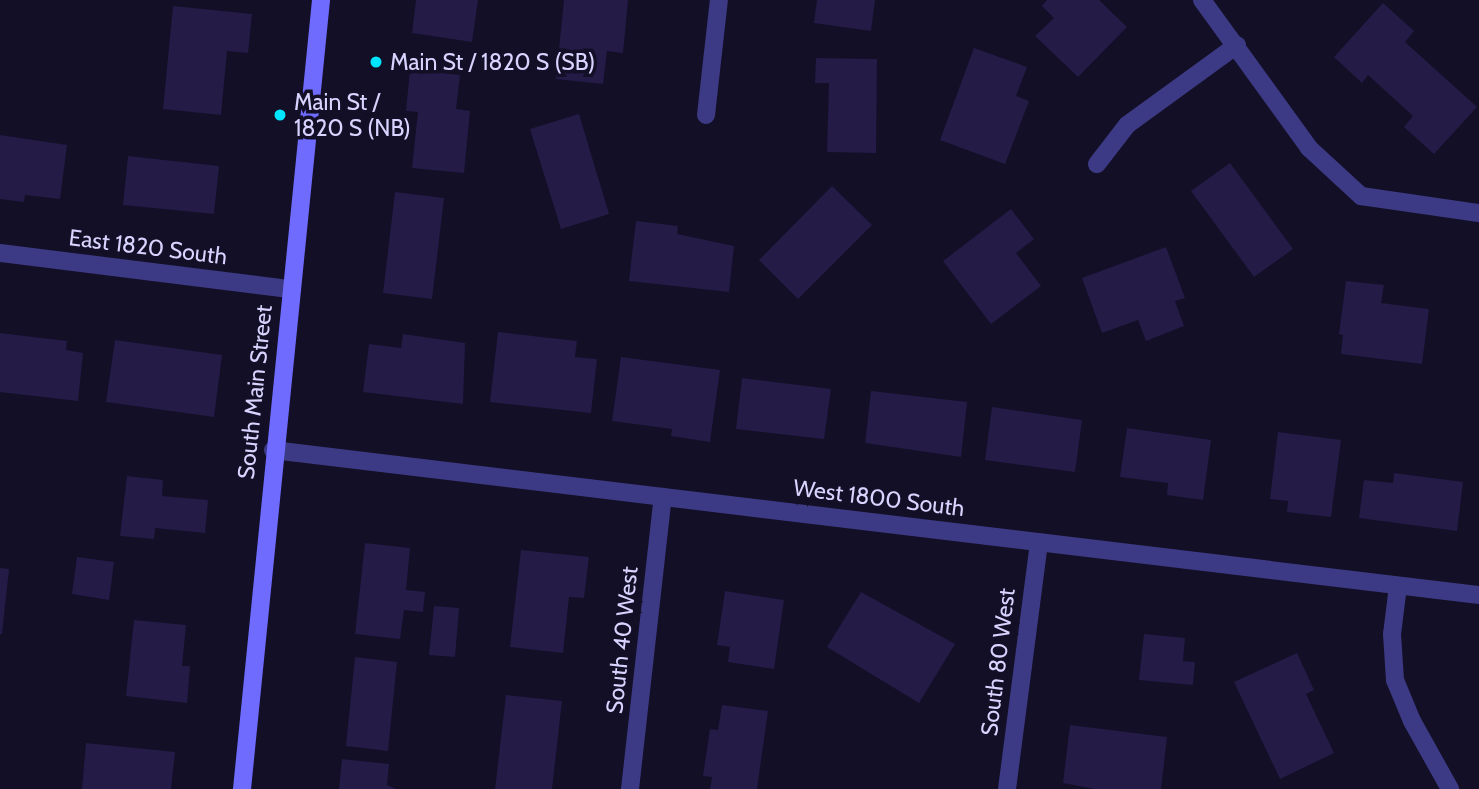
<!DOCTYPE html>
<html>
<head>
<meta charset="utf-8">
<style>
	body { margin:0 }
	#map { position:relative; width:1479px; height:789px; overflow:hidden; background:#130f26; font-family:Cabin,sans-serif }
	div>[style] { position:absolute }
	.building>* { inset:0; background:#241b47 }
	.street>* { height:18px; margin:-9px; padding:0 9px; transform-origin:9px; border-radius:9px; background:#3d3a85 }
	.secondary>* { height:18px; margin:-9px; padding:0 9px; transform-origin:9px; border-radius:9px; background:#6f6bff }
	.dots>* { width:19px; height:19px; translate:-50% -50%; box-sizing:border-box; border:4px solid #130f26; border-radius:50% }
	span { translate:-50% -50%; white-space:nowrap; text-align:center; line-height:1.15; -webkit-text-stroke:7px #130f26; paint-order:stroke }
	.poi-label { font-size:23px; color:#d9d4ff }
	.left { translate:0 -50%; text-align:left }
	.street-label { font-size:23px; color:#d9d4ff }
</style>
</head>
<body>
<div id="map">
	<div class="building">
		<div style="clip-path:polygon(416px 0,478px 0,472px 42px,412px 33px)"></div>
		<div style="clip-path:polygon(564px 0,628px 0,623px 53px,607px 51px,603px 84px,556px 79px)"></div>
		<div style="clip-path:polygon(817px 0,875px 0,871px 31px,814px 23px)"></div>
		<div style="clip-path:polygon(1047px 0,1099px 0,1127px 27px,1078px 77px,1035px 36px,1054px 18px,1042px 6px)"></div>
		<div style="clip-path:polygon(1383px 3px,1414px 31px,1405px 42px,1477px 107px,1434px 154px,1404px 127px,1413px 116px,1368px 75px,1362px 83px,1334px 57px)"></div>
		<div style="clip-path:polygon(173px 6px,252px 14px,248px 53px,227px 51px,221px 115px,163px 109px)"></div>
		<div style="clip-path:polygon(974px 48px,1027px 67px,1016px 96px,1029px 101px,1005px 164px,940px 140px)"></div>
		<div style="clip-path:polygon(816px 58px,877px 59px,876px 153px,827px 152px,829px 83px,815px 83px)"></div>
		<div style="clip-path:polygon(410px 70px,460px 75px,456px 109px,470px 111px,464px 173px,412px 168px,418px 112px,406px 111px)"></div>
		<div style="clip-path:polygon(579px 114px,609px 214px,561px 229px,530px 129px)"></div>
		<div style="clip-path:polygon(0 135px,67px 145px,60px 199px,25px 195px,24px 202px,0 199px)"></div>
		<div style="clip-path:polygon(128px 156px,219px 166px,214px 214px,123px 205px)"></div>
		<div style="clip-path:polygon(1230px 163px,1293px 249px,1254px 277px,1191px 191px)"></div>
		<div style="clip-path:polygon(832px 186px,872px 225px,798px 299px,759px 260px)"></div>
		<div style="clip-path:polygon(395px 192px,444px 198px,432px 299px,383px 293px)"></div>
		<div style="clip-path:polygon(1011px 209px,1034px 239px,1016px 253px,1041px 286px,991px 324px,943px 261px)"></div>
		<div style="clip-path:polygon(636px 221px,678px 226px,677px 234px,734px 246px,729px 292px,629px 281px)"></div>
		<div style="clip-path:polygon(1166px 247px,1185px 298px,1175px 301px,1184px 326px,1146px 341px,1138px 320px,1102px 333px,1082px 278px)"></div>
		<div style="clip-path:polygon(1346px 281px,1384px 285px,1381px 303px,1429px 309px,1422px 364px,1341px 354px,1343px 335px,1339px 334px)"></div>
		<div style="clip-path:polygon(498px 332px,577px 341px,575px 357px,597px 359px,591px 413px,490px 402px)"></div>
		<div style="clip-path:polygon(0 333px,67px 341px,66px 350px,83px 353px,78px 401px,0 392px)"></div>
		<div style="clip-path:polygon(403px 334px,465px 343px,463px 404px,363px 392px,369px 344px,401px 348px)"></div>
		<div style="clip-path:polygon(115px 340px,222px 355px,214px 417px,106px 402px)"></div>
		<div style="clip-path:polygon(621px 357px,720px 370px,710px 442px,671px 436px,672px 429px,612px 421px)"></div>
		<div style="clip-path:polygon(742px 378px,831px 389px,824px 439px,736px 429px)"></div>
		<div style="clip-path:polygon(871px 391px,967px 402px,961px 457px,865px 443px)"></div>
		<div style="clip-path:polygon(992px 407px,1082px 420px,1075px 472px,985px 460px)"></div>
		<div style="clip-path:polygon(1127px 428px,1211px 440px,1203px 500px,1167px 495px,1168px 483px,1120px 477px)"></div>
		<div style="clip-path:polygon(1278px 432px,1341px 440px,1331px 517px,1287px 512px,1288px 501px,1270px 499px)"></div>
		<div style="clip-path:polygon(1394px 473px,1463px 482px,1457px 531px,1359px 518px,1364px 480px,1393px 483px)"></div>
		<div style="clip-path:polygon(127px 476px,163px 480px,162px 496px,208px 500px,205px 533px,155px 528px,154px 539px,120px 536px)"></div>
		<div style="clip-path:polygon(365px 543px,410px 548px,406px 590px,425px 592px,423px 612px,404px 610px,400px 639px,355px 634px)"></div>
		<div style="clip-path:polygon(521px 550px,589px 557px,584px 598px,569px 597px,563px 653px,510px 647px)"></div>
		<div style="clip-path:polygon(77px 557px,114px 562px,109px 600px,72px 594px)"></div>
		<div style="clip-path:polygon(0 568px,9px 569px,2px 634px,0 634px)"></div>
		<div style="clip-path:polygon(725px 591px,784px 600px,774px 669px,728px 662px,730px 647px,717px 645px)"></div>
		<div style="clip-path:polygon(861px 592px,955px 644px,919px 703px,827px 647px)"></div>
		<div style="clip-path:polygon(434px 606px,459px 608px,455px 657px,429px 655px)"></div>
		<div style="clip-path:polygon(134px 620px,186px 625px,182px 666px,190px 666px,187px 703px,126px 696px)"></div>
		<div style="clip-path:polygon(1144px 634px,1185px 638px,1183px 661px,1195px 662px,1193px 685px,1139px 680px)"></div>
		<div style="clip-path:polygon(1297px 653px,1314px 690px,1306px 694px,1334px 753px,1280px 779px,1234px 682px)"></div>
		<div style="clip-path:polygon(355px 657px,397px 662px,388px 751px,346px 746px)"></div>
		<div style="clip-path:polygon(506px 695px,562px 701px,552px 789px,495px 789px)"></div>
		<div style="clip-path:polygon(722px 705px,768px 711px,757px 789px,710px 789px,712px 777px,703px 776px,710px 729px,718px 730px)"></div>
		<div style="clip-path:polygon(1070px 725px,1167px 737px,1161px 789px,1095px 789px,1063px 783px)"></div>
		<div style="clip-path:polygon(86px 743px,175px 752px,171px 789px,82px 789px)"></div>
		<div style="clip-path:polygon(342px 759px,389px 764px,387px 785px,396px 789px,339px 789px)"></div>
	</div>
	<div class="street">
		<div style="left:1202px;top:0;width:183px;rotate:54.1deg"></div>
		<div style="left:1309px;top:148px;width:71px;rotate:42.7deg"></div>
		<div style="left:1361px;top:196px;width:119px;rotate:8.2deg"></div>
		<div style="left:706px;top:115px;width:116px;rotate:-83.6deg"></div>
		<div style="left:1097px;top:164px;width:49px;rotate:-52.4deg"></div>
		<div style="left:1127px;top:125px;width:136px;rotate:-36deg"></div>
		<div style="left:0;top:253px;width:292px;rotate:7.1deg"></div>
		<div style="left:273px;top:450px;width:1215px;rotate:6.86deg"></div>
		<div style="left:1398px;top:586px;width:48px;rotate:97.1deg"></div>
		<div style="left:1392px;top:634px;width:46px;rotate:86.3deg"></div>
		<div style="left:1395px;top:680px;width:44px;rotate:67.5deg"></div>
		<div style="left:1412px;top:721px;width:78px;rotate:60.8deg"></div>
		<div style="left:630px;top:789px;width:294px;rotate:-83.6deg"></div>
		<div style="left:1007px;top:789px;width:249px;rotate:-82.6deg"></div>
	</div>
	<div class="secondary">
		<div style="left:242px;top:789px;width:793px;rotate:-84.28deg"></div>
	</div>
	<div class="dots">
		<div style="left:376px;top:62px;background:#00e5ff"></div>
		<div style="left:280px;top:115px;background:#00e5ff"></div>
	</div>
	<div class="poi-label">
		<span class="left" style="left:390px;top:62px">Main St / 1820 S (SB)</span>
		<span class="left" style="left:294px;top:115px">Main St /<br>1820 S (NB)</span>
	</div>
	<div class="street-label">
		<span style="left:148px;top:247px;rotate:7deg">East 1820 South</span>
		<span style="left:255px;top:392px;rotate:-84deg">South Main Street</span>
		<span style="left:879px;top:498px;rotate:7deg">West 1800 South</span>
		<span style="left:622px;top:640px;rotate:-84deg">South 40 West</span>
		<span style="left:998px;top:662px;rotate:-83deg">South 80 West</span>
	</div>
</div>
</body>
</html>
